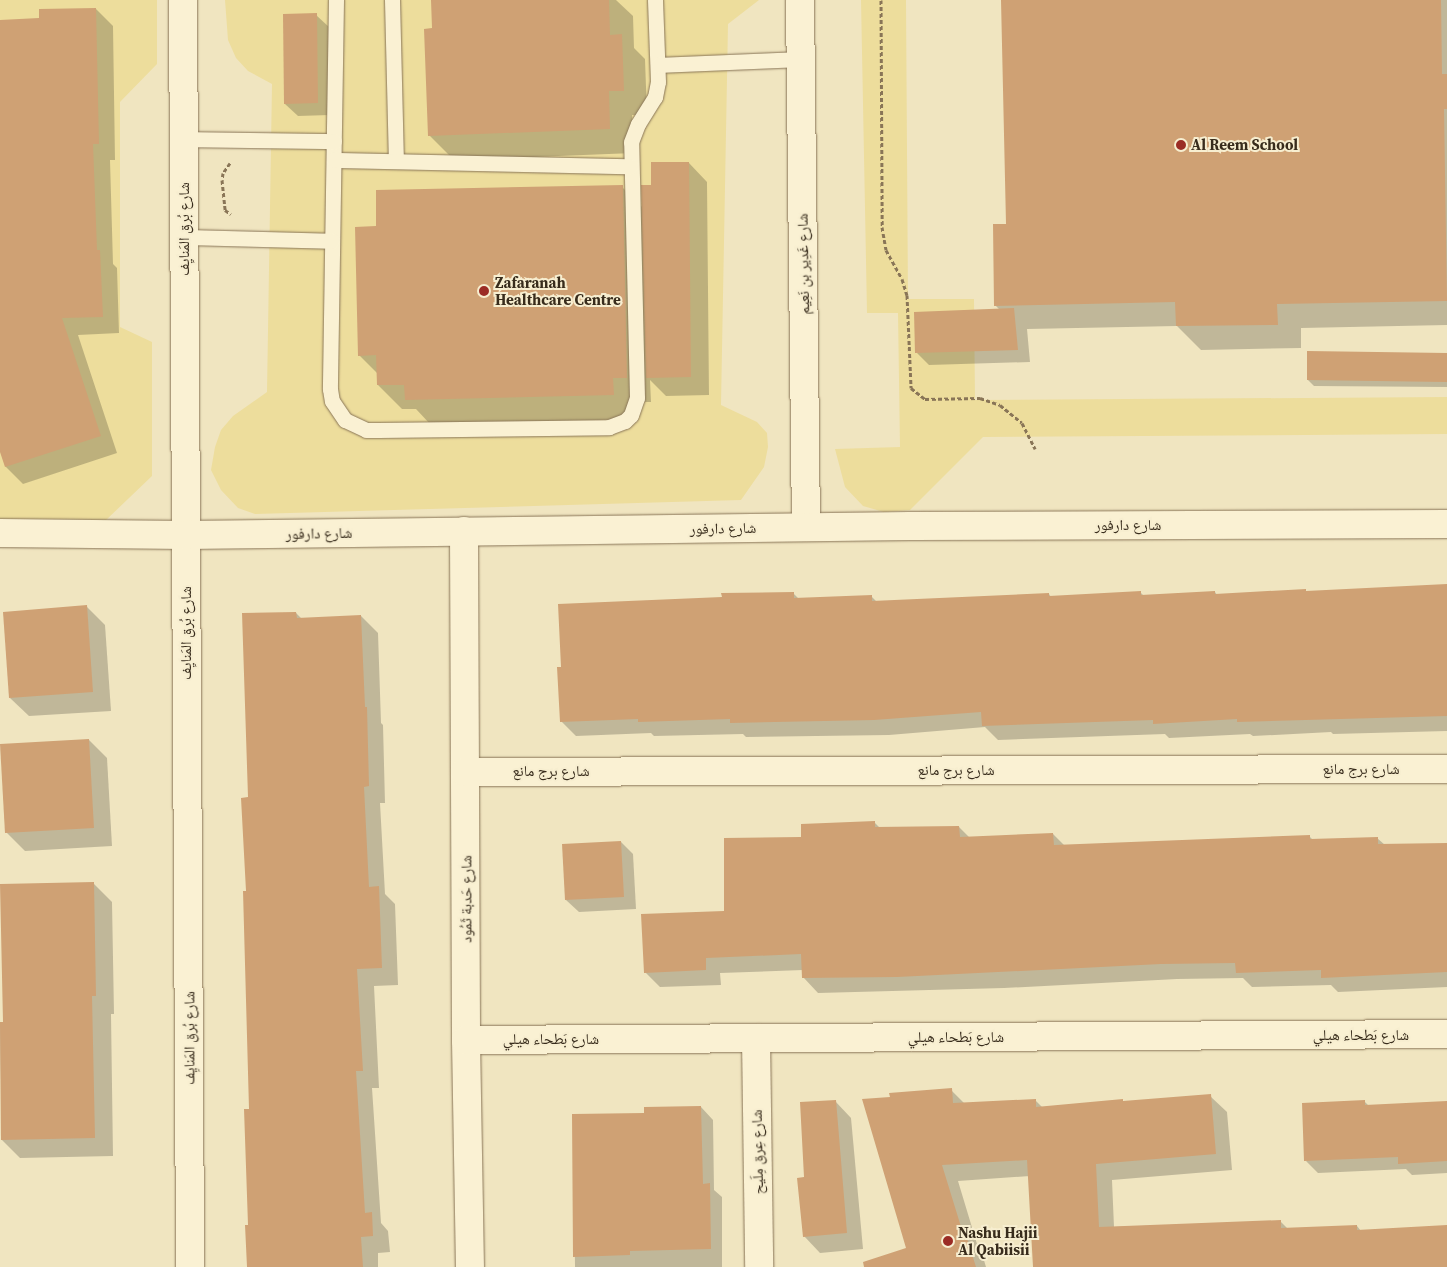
<!DOCTYPE html>
<html>
<head>
<meta charset="utf-8">
<style>
	body { margin:0 }
	#map { position:relative; width:1447px; height:1267px; overflow:hidden; background:#f0e5c0; font-family:"Source Serif 4","Noto Naskh Arabic",serif }
	div>[style] { position:absolute }
	.sand>* { inset:0; background:#eddd9c }
	.shadow>* { inset:0; background:#0003 }
	.building>* { inset:0; background:#cfa174 }
	.path>* { height:3px; margin-top:-1.5px; transform-origin:0; background:repeating-linear-gradient(90deg,#897557 0 4px,transparent 0 6.5px) }
	.roads { filter:drop-shadow(0 0 1px #897557) drop-shadow(0 0 1px #897557) }
	.lane>* { height:15px; margin:-7.5px; padding:0 7.5px; transform-origin:7.5px; border-radius:7.5px; background:#faf1d3 }
	.street>* { height:28px; margin:-14px; padding:0 14px; transform-origin:14px; border-radius:14px; background:#faf1d3 }
	.dots>* { width:14px; height:14px; translate:-50% -50%; box-sizing:border-box; border:2px solid #f7eed0; border-radius:50% }
	span { translate:-50% -50%; white-space:nowrap; text-align:center; line-height:1.15; -webkit-text-stroke:4px #f7eed0; paint-order:stroke }
	.poi-label { font-size:15px; color:#382c1c; font-weight:700 }
	.left { translate:0 -50%; text-align:left }
	.street-label { font-size:15px; color:#382c1c }
</style>
</head>
<body>
<div id="map">
	<div class="sand">
		<div style="clip-path:polygon(0 0,157px 0,157px 64px,120px 102px,120px 327px,152px 342px,152px 476px,105px 521px,0 522px)"></div>
		<div style="clip-path:polygon(225px 0,759px 0,728px 24px,721px 405px,757px 422px,767px 433px,768px 447px,764px 467px,741px 500px,255px 514px,238px 508px,221px 490px,211px 470px,215px 447px,221px 430px,233px 416px,267px 392px,272px 84px,248px 71px,236px 58px,228px 40px)"></div>
		<div style="clip-path:polygon(861px 0,906px 0,908px 299px,974px 299px,975px 400px,1447px 397px,1447px 434px,983px 437px,910px 510px,884px 512px,863px 506px,845px 487px,835px 449px,900px 447px,898px 313px,867px 313px)"></div>
	</div>
	<div class="shadow">
		<div style="clip-path:polygon(433px 0,616px 0,633px 16px,634px 48px,645px 59px,647px 115px,632px 115px,634px 153px,454px 160px,430px 136px)"></div>
		<div style="clip-path:polygon(1003px 0,1447px 0,1447px 325px,1301px 328px,1301px 348px,1201px 350px,1177px 326px,1027px 329px,1030px 362px,929px 365px,917px 353px,1000px 310px,995px 305px,1007px 225px)"></div>
		<div style="clip-path:polygon(96px 9px,113px 26px,115px 160px,110px 160px,113px 264px,117px 268px,119px 333px,78px 335px,117px 453px,23px 484px,6px 467px,0 449px,0 21px,40px 19px)"></div>
		<div style="clip-path:polygon(316px 15px,329px 27px,330px 115px,298px 116px,285px 104px)"></div>
		<div style="clip-path:polygon(689px 163px,707px 182px,709px 395px,666px 396px,650px 380px,651px 402px,637px 402px,638px 419px,430px 424px,416px 409px,402px 409px,378px 385px,378px 374px,359px 355px,378px 227px,622px 187px,643px 208px,652px 186px)"></div>
		<div style="clip-path:polygon(1447px 354px,1447px 387px,1314px 386px,1308px 380px)"></div>
		<div style="clip-path:polygon(1447px 585px,1447px 731px,1333px 734px,1331px 732px,1253px 736px,1250px 734px,1169px 738px,1165px 734px,998px 740px,985px 727px,889px 735px,746px 737px,743px 734px,654px 736px,651px 733px,576px 736px,561px 721px,723px 599px,793px 593px,799px 599px,871px 596px,877px 602px,1049px 594px,1051px 597px,1141px 593px,1144px 596px,1215px 592px,1217px 595px,1307px 593px)"></div>
		<div style="clip-path:polygon(87px 607px,105px 625px,111px 711px,29px 716px,10px 698px)"></div>
		<div style="clip-path:polygon(296px 613px,302px 619px,361px 616px,378px 633px,381px 723px,383px 725px,385px 803px,380px 803px,385px 894px,395px 904px,398px 985px,374px 986px,379px 1088px,372px 1088px,381px 1223px,388px 1231px,390px 1252px,378px 1253px,378px 1267px,248px 1267px,251px 1110px,247px 892px,250px 798px)"></div>
		<div style="clip-path:polygon(89px 740px,107px 758px,112px 846px,25px 851px,6px 832px)"></div>
		<div style="clip-path:polygon(875px 823px,880px 828px,959px 827px,970px 838px,1053px 834px,1065px 846px,1309px 836px,1314px 841px,1377px 838px,1385px 845px,1447px 844px,1447px 987px,1338px 992px,1331px 985px,1252px 987px,1243px 978px,1177px 979px,1004px 988px,818px 993px,803px 977px,803px 970px,720px 973px,721px 985px,660px 987px,645px 972px,726px 912px,802px 838px)"></div>
		<div style="clip-path:polygon(621px 842px,633px 854px,636px 909px,579px 912px,566px 900px)"></div>
		<div style="clip-path:polygon(93px 883px,112px 902px,114px 1014px,111px 1014px,113px 1156px,20px 1158px,2px 1140px,0 1023px,4px 1023px)"></div>
		<div style="clip-path:polygon(951px 1090px,965px 1104px,1035px 1100px,1043px 1108px,1122px 1100px,1125px 1103px,1210px 1096px,1227px 1112px,1232px 1170px,1112px 1180px,1114px 1227px,1280px 1221px,1288px 1229px,1357px 1226px,1361px 1231px,1447px 1226px,1447px 1267px,1034px 1267px,1030px 1176px,958px 1181px,977px 1244px,980px 1247px,986px 1267px,901px 1267px,908px 1249px,891px 1099px)"></div>
		<div style="clip-path:polygon(835px 1101px,851px 1118px,863px 1249px,820px 1253px,804px 1236px,805px 1178px)"></div>
		<div style="clip-path:polygon(1364px 1101px,1369px 1106px,1447px 1102px,1447px 1173px,1412px 1175px,1406px 1169px,1318px 1173px,1306px 1161px)"></div>
		<div style="clip-path:polygon(701px 1107px,713px 1120px,714px 1190px,722px 1197px,722px 1267px,575px 1267px,573px 1115px,645px 1114px)"></div>
	</div>
	<div class="building">
		<div style="clip-path:polygon(431px 0,609px 0,610px 35px,622px 34px,624px 91px,609px 91px,610px 129px,428px 136px,424px 29px,432px 28px)"></div>
		<div style="clip-path:polygon(1001px 0,1441px 0,1442px 74px,1447px 74px,1447px 109px,1444px 109px,1447px 301px,1277px 304px,1278px 325px,1176px 326px,1175px 302px,994px 306px,993px 224px,1006px 224px)"></div>
		<div style="clip-path:polygon(96px 8px,99px 144px,93px 144px,97px 250px,100px 250px,103px 317px,62px 318px,101px 436px,5px 467px,0 452px,0 20px,39px 18px,39px 9px)"></div>
		<div style="clip-path:polygon(317px 13px,318px 103px,284px 104px,283px 14px)"></div>
		<div style="clip-path:polygon(651px 162px,689px 162px,691px 377px,646px 378px,641px 185px,651px 185px)"></div>
		<div style="clip-path:polygon(623px 185px,627px 378px,613px 378px,614px 395px,405px 400px,404px 385px,377px 385px,376px 355px,358px 356px,355px 227px,376px 226px,376px 190px)"></div>
		<div style="clip-path:polygon(1014px 308px,1018px 350px,915px 353px,914px 312px)"></div>
		<div style="clip-path:polygon(1307px 351px,1447px 353px,1447px 382px,1307px 380px)"></div>
		<div style="clip-path:polygon(1447px 584px,1447px 716px,1237px 722px,1237px 719px,1153px 724px,1153px 720px,982px 726px,981px 712px,874px 720px,730px 723px,730px 719px,638px 722px,638px 719px,560px 722px,557px 667px,561px 667px,558px 604px,722px 597px,721px 593px,794px 592px,794px 598px,872px 595px,872px 601px,1049px 593px,1049px 596px,1141px 591px,1141px 595px,1215px 591px,1215px 594px,1306px 589px,1306px 591px)"></div>
		<div style="clip-path:polygon(87px 605px,93px 692px,9px 698px,3px 612px)"></div>
		<div style="clip-path:polygon(296px 612px,297px 618px,361px 615px,365px 707px,367px 707px,369px 786px,364px 787px,369px 887px,379px 886px,382px 968px,357px 969px,363px 1071px,356px 1071px,365px 1213px,372px 1212px,373px 1236px,361px 1237px,363px 1267px,247px 1267px,245px 1225px,248px 1225px,244px 1109px,249px 1109px,243px 891px,246px 891px,241px 798px,248px 797px,242px 613px)"></div>
		<div style="clip-path:polygon(89px 739px,94px 828px,5px 833px,0 744px)"></div>
		<div style="clip-path:polygon(875px 821px,875px 827px,959px 826px,960px 837px,1053px 833px,1054px 845px,1310px 835px,1310px 839px,1378px 837px,1378px 844px,1447px 843px,1447px 972px,1321px 978px,1321px 970px,1236px 973px,1235px 963px,1161px 964px,897px 977px,802px 978px,801px 954px,706px 958px,706px 970px,644px 973px,641px 914px,724px 911px,724px 838px,801px 837px,801px 824px)"></div>
		<div style="clip-path:polygon(621px 841px,624px 897px,565px 900px,562px 844px)"></div>
		<div style="clip-path:polygon(94px 882px,96px 996px,92px 996px,95px 1138px,1px 1140px,0 1022px,3px 1022px,0 884px)"></div>
		<div style="clip-path:polygon(952px 1088px,953px 1103px,1036px 1099px,1036px 1107px,1123px 1099px,1123px 1101px,1211px 1094px,1216px 1154px,1096px 1164px,1099px 1227px,1281px 1220px,1281px 1228px,1357px 1225px,1357px 1230px,1447px 1225px,1447px 1267px,1033px 1267px,1027px 1160px,942px 1165px,962px 1230px,964px 1229px,976px 1267px,864px 1267px,863px 1262px,906px 1248px,862px 1099px,890px 1097px,889px 1093px)"></div>
		<div style="clip-path:polygon(836px 1100px,847px 1233px,803px 1237px,797px 1178px,804px 1177px,800px 1102px)"></div>
		<div style="clip-path:polygon(1365px 1100px,1365px 1105px,1447px 1101px,1447px 1161px,1398px 1164px,1398px 1157px,1304px 1161px,1302px 1103px)"></div>
		<div style="clip-path:polygon(701px 1106px,703px 1184px,710px 1183px,711px 1249px,630px 1251px,630px 1255px,573px 1257px,572px 1114px,644px 1113px,644px 1107px)"></div>
	</div>
	<div class="path">
		<div style="left:881px;top:0;width:227px;rotate:89.7deg"></div>
		<div style="left:882px;top:227px;width:23px;rotate:80deg"></div>
		<div style="left:886px;top:250px;width:33px;rotate:61deg"></div>
		<div style="left:902px;top:279px;width:17px;rotate:73deg"></div>
		<div style="left:907px;top:295px;width:93px;rotate:87.5deg"></div>
		<div style="left:911px;top:388px;width:18px;rotate:38deg"></div>
		<div style="left:925px;top:399px;width:55px;rotate:-1deg"></div>
		<div style="left:980px;top:398px;width:21px;rotate:19deg"></div>
		<div style="left:1000px;top:405px;width:28px;rotate:39deg"></div>
		<div style="left:1022px;top:423px;width:29px;rotate:63deg"></div>
		<div style="left:230px;top:163px;width:12px;rotate:125deg"></div>
		<div style="left:223px;top:173px;width:7px;rotate:98deg"></div>
		<div style="left:222px;top:180px;width:30px;rotate:84deg"></div>
		<div style="left:225px;top:210px;width:7px;rotate:34deg"></div>
	</div>
	<div class="roads">
		<div class="lane">
			<div style="left:336px;top:0;width:389px;rotate:90.9deg"></div>
			<div style="left:330px;top:389px;width:12px;rotate:81deg"></div>
			<div style="left:332px;top:401px;width:23px;rotate:56deg"></div>
			<div style="left:345px;top:420px;width:23px;rotate:25deg"></div>
			<div style="left:366px;top:430px;width:12px"></div>
			<div style="left:378px;top:430px;width:231px;rotate:-0.7deg"></div>
			<div style="left:609px;top:427px;width:17px;rotate:-21deg"></div>
			<div style="left:625px;top:421px;width:8px;rotate:-45deg"></div>
			<div style="left:631px;top:415px;width:18px;rotate:-71deg"></div>
			<div style="left:637px;top:398px;width:256px;rotate:-91.3deg"></div>
			<div style="left:631px;top:142px;width:19px;rotate:-69deg"></div>
			<div style="left:638px;top:124px;width:32px;rotate:-58deg"></div>
			<div style="left:655px;top:97px;width:15px;rotate:-79deg"></div>
			<div style="left:658px;top:82px;width:82px;rotate:-92.1deg"></div>
			<div style="left:392px;top:0;width:161px;rotate:88.6deg"></div>
			<div style="left:658px;top:65px;width:142px;rotate:-2.4deg"></div>
			<div style="left:184px;top:139px;width:150px;rotate:0.8deg"></div>
			<div style="left:334px;top:160px;width:297px;rotate:1.2deg"></div>
			<div style="left:184px;top:237px;width:148px;rotate:1.5deg"></div>
		</div>
		<div class="street">
			<div style="left:183px;top:0;width:1267px;rotate:89.68deg"></div>
			<div style="left:800px;top:0;width:527px;rotate:89.35deg"></div>
			<div style="left:464px;top:531px;width:509px;rotate:89.77deg"></div>
			<div style="left:466px;top:1040px;width:227px;rotate:89deg"></div>
			<div style="left:0;top:533px;width:186px;rotate:0.6deg"></div>
			<div style="left:186px;top:535px;width:724px;rotate:-0.71deg"></div>
			<div style="left:910px;top:526px;width:537px;rotate:-0.21deg"></div>
			<div style="left:465px;top:772px;width:982px;rotate:-0.18deg"></div>
			<div style="left:756px;top:1038px;width:229px;rotate:89.2deg"></div>
			<div style="left:466px;top:1040px;width:981px;rotate:-0.35deg"></div>
		</div>
	</div>
	<div class="dots">
		<div style="left:1181px;top:145px;background:#9b2c25"></div>
		<div style="left:484px;top:291px;background:#9b2c25"></div>
		<div style="left:948px;top:1241px;background:#9b2c25"></div>
	</div>
	<div class="poi-label">
		<span class="left" style="left:1191px;top:145px">Al Reem School</span>
		<span class="left" style="left:495px;top:291px">Zafaranah<br>Healthcare Centre</span>
		<span class="left" style="left:958px;top:1241px">Nashu Hajii<br>Al Qabiisii</span>
	</div>
	<div class="street-label">
		<span style="left:184px;top:229px;rotate:-90deg">شارع بُرق المَنايِف</span>
		<span style="left:803px;top:264px;rotate:-91deg">شارع غَدِير بن نَعِيم</span>
		<span style="left:1128px;top:525px">شارع دارفور</span>
		<span style="left:723px;top:528px;rotate:-1deg">شارع دارفور</span>
		<span style="left:319px;top:533px;rotate:-1deg">شارع دارفور</span>
		<span style="left:186px;top:633px;rotate:-90deg">شارع بُرق المَنايِف</span>
		<span style="left:1361px;top:769px">شارع برج مانع</span>
		<span style="left:956px;top:770px">شارع برج مانع</span>
		<span style="left:551px;top:771px">شارع برج مانع</span>
		<span style="left:466px;top:899px;rotate:-90deg">شارع حَدبة ثَمُود</span>
		<span style="left:1361px;top:1035px">شارع بَطحاء هيلي</span>
		<span style="left:956px;top:1037px">شارع بَطحاء هيلي</span>
		<span style="left:189px;top:1038px;rotate:-90deg">شارع بُرق المَنايِف</span>
		<span style="left:551px;top:1039px">شارع بَطحاء هيلي</span>
		<span style="left:757px;top:1152px;rotate:-91deg">شارع عِرق مِلَيح</span>
	</div>
</div>
</body>
</html>
